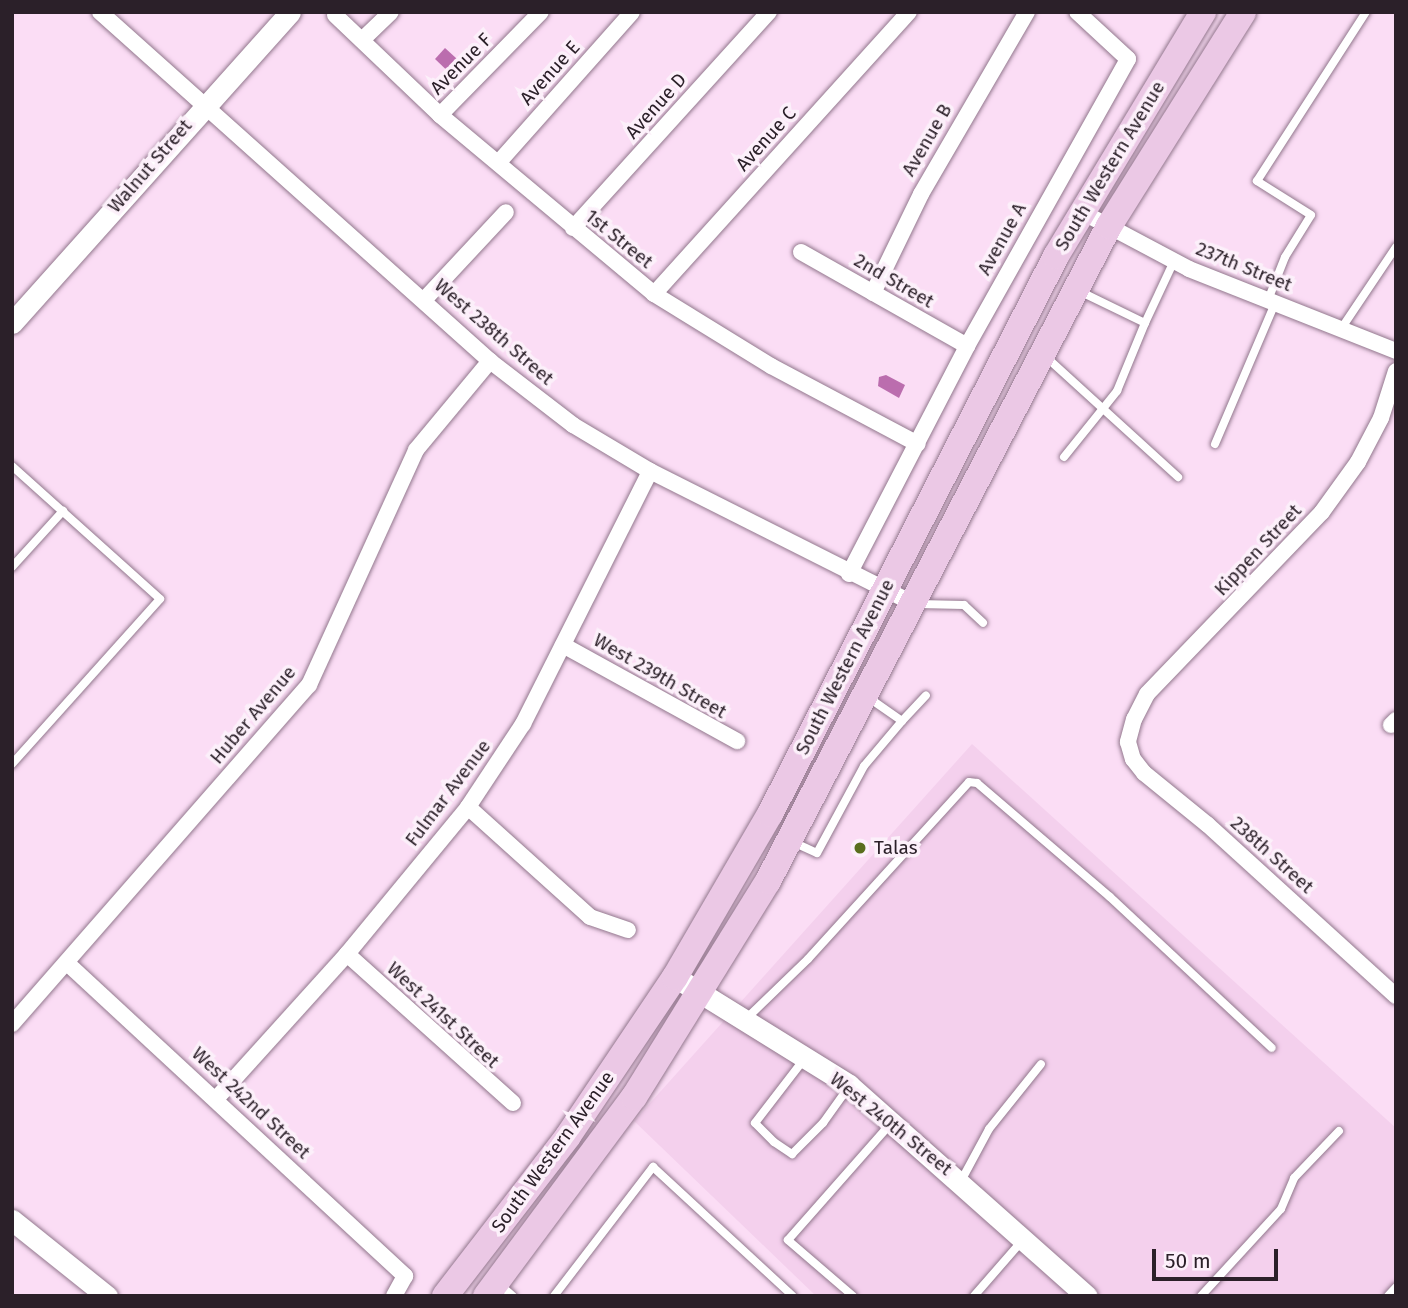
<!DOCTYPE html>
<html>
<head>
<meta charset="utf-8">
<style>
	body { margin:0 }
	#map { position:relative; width:1408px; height:1308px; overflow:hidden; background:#fbddf5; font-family:"Fira Sans",sans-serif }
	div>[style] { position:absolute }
	.built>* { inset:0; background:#f4d0ed }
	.water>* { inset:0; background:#bb6dae }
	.roads { filter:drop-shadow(0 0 2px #92778d) drop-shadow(0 0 2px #92778d) }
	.service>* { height:8px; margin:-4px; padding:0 4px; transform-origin:4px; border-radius:4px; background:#fff }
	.minor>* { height:16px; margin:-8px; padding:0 8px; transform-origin:8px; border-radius:8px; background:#fff }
	.tertiary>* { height:21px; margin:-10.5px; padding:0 10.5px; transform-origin:10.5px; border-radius:10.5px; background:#fff }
	.primary>* { height:26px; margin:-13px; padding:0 13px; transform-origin:13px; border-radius:13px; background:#ebc8e5 }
	.dots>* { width:19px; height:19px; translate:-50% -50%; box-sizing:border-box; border:4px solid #fcf0fa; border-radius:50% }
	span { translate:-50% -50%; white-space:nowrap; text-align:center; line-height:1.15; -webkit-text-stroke:7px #fcf0fa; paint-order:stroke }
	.street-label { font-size:19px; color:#2b2029 }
	.poi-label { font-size:19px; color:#2b2029 }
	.left { translate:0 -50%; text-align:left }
	.frame { position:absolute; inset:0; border:14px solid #2b2029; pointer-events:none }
	.scale { position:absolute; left:1152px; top:1249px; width:126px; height:32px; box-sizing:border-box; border:4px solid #2b2029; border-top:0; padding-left:9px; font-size:21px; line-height:24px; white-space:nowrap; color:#2b2029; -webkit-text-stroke:5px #fcf0fa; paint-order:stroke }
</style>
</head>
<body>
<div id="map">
	<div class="built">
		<div style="clip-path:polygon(972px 744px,1396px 1128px,1396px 1296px,816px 1296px,634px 1121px)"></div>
	</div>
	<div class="water">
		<div style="clip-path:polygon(445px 48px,468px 69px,457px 80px,435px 59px)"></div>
		<div style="clip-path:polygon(886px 375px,905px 385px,899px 398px,878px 386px,879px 377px)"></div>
	</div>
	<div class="roads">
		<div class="service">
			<div style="left:1268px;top:300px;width:46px;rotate:-68.4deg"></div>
			<div style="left:1285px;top:257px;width:49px;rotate:-58.2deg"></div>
			<div style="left:1311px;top:215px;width:64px;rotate:-147.8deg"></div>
			<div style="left:1257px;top:181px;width:201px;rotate:-57.2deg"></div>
			<div style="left:1145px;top:323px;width:68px;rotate:-64.9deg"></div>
			<div style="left:1341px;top:329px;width:99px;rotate:-56.1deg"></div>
			<div style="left:1045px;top:356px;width:180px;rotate:42.3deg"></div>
			<div style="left:1215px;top:444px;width:153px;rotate:-66.9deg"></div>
			<div style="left:1064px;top:457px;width:85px;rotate:-51.2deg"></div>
			<div style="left:1117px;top:391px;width:74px;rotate:-67.6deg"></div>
			<div style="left:1145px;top:323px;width:73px;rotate:-154.1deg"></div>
			<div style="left:12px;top:466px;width:199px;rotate:41.9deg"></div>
			<div style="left:160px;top:599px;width:222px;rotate:131.9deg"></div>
			<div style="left:12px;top:567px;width:76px;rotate:-47.7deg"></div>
			<div style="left:918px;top:604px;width:46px;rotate:1.2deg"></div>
			<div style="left:964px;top:605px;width:26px;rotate:43deg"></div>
			<div style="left:902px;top:721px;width:35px;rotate:-47deg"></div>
			<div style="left:793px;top:842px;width:26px;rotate:25deg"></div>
			<div style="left:817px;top:853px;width:99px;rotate:-61.6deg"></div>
			<div style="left:864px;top:766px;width:59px;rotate:-49.8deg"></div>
			<div style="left:902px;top:721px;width:40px;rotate:-145.1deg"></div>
			<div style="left:747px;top:1018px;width:85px;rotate:-44deg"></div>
			<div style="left:808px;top:959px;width:239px;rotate:-47.7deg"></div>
			<div style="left:969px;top:782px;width:8px;rotate:7deg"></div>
			<div style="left:977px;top:783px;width:175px;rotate:40.6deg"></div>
			<div style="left:1110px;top:897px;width:221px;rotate:43deg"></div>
			<div style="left:805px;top:1058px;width:82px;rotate:127.6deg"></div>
			<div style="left:755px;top:1123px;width:27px;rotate:45deg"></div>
			<div style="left:774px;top:1142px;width:22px;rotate:34deg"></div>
			<div style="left:792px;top:1154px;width:44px;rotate:-45deg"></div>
			<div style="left:823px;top:1123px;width:43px;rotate:-54.5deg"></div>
			<div style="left:961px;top:1181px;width:59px;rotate:-61.7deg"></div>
			<div style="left:989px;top:1129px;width:83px;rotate:-51.3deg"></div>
			<div style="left:499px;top:1284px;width:18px;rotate:41deg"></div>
			<div style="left:554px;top:1296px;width:163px;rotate:-52.5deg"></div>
			<div style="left:653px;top:1167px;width:190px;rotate:42.7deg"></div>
			<div style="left:853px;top:1296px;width:86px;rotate:-139.3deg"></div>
			<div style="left:788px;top:1240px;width:156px;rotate:-48.6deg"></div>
			<div style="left:974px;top:1296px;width:73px;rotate:-48.9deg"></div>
			<div style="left:1201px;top:1296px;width:118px;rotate:-47.4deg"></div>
			<div style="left:1281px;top:1209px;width:34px;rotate:-67deg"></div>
			<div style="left:1294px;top:1178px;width:65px;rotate:-46.2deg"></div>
			<div style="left:1388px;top:1296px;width:12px;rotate:-48deg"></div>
		</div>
		<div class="minor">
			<div style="left:100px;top:12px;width:523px;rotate:41.82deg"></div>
			<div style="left:490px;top:361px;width:105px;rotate:37.6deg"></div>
			<div style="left:573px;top:425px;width:90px;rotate:30.9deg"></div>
			<div style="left:650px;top:471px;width:297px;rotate:26.7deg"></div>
			<div style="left:335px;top:15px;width:145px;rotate:43.6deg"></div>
			<div style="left:440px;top:115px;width:279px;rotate:39.9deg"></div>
			<div style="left:654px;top:294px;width:137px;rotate:31.6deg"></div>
			<div style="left:771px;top:366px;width:166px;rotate:28deg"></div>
			<div style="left:362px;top:40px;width:40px;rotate:-44deg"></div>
			<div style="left:440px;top:115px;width:144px;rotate:-45.6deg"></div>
			<div style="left:499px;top:162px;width:200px;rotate:-48.4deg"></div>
			<div style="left:1082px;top:212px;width:121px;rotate:28deg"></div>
			<div style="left:1189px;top:269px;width:223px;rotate:21.6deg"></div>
			<div style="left:573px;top:228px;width:292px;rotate:-47.8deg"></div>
			<div style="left:801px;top:252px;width:191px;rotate:29.5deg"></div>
			<div style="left:873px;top:293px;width:110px;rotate:-64.1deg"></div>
			<div style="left:921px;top:194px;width:211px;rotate:-59.8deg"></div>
			<div style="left:654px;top:294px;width:380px;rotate:-47.9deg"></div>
			<div style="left:424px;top:300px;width:120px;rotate:-47deg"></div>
			<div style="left:1396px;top:371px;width:49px;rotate:107.7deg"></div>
			<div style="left:1381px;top:418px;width:50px;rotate:117.6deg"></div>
			<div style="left:1358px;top:462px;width:62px;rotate:125.8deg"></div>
			<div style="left:1322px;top:512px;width:252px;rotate:133.9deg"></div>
			<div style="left:1147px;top:694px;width:28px;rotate:117deg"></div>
			<div style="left:1134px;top:719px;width:24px;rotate:105deg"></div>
			<div style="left:1128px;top:742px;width:18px;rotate:74deg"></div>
			<div style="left:1133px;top:759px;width:18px;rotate:52deg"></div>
			<div style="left:1144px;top:773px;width:82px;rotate:39.1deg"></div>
			<div style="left:1208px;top:825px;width:254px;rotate:42.3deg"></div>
			<div style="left:849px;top:574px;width:257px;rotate:-62.6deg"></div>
			<div style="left:967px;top:346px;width:329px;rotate:-60.7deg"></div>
			<div style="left:1128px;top:59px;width:69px;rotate:-137.3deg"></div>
			<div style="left:563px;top:645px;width:199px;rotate:28.9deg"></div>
			<div style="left:1391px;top:725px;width:7px;rotate:-45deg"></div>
			<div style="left:468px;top:807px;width:164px;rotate:42deg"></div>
			<div style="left:590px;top:917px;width:40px;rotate:18.9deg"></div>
			<div style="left:347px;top:954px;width:223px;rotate:41.9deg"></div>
			<div style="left:67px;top:963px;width:461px;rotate:42.8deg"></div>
			<div style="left:405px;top:1276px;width:23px;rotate:119deg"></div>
			<div style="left:12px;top:1024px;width:451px;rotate:-48.8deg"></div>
			<div style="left:309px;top:685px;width:258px;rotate:-65.5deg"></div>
			<div style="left:416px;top:450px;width:116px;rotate:-50.3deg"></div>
			<div style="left:216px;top:1099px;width:195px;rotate:-47.9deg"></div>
			<div style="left:347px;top:954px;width:190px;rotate:-50.5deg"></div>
			<div style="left:468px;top:807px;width:100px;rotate:-56.5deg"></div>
			<div style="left:523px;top:724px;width:283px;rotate:-63.3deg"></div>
		</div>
		<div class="tertiary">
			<div style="left:12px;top:323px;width:417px;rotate:-48.2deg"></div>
			<div style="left:675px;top:977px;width:205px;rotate:31.8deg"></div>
			<div style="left:849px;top:1085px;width:318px;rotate:41.6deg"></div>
			<div style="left:12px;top:1220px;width:122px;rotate:38.7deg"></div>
		</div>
		<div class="primary">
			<div style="left:445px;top:1296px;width:202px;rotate:-52.4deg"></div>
			<div style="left:568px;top:1136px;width:192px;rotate:-56.1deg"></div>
			<div style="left:675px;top:977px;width:189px;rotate:-59.8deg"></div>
			<div style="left:770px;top:814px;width:627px;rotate:-62.86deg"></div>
			<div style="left:1056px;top:256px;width:285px;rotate:-58.9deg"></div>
			<div style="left:486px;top:1296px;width:248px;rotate:-53.4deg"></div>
			<div style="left:634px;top:1097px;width:254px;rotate:-58.2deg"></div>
			<div style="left:768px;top:881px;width:738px;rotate:-62.5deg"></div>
			<div style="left:1109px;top:226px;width:252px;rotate:-57.9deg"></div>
		</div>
	</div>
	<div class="dots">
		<div style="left:860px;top:848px;background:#596e1d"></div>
	</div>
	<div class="street-label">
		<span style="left:461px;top:64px;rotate:-45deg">Avenue F</span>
		<span style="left:550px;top:73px;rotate:-48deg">Avenue E</span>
		<span style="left:656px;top:106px;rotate:-48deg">Avenue D</span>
		<span style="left:766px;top:139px;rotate:-48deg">Avenue C</span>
		<span style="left:927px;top:140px;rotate:-60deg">Avenue B</span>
		<span style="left:150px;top:166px;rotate:-49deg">Walnut Street</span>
		<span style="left:1110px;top:166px;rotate:-59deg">South Western Avenue</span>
		<span style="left:619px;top:239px;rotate:39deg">1st Street</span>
		<span style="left:1002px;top:239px;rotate:-61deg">Avenue A</span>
		<span style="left:1244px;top:267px;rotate:22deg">237th Street</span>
		<span style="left:894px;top:281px;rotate:30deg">2nd Street</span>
		<span style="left:494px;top:332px;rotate:41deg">West 238th Street</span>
		<span style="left:1258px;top:550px;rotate:-47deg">Kippen Street</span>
		<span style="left:845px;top:667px;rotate:-63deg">South Western Avenue</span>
		<span style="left:660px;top:676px;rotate:30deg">West 239th Street</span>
		<span style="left:253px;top:715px;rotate:-50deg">Huber Avenue</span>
		<span style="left:448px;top:793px;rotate:-53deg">Fulmar Avenue</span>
		<span style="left:1272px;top:855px;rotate:42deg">238th Street</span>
		<span style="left:443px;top:1015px;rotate:43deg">West 241st Street</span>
		<span style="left:251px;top:1103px;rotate:43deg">West 242nd Street</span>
		<span style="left:891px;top:1124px;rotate:39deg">West 240th Street</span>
		<span style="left:553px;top:1152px;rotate:-54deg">South Western Avenue</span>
	</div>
	<div class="poi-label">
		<span class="left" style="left:874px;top:848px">Talas</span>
	</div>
	<div class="frame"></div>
	<div class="scale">50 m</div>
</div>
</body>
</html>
